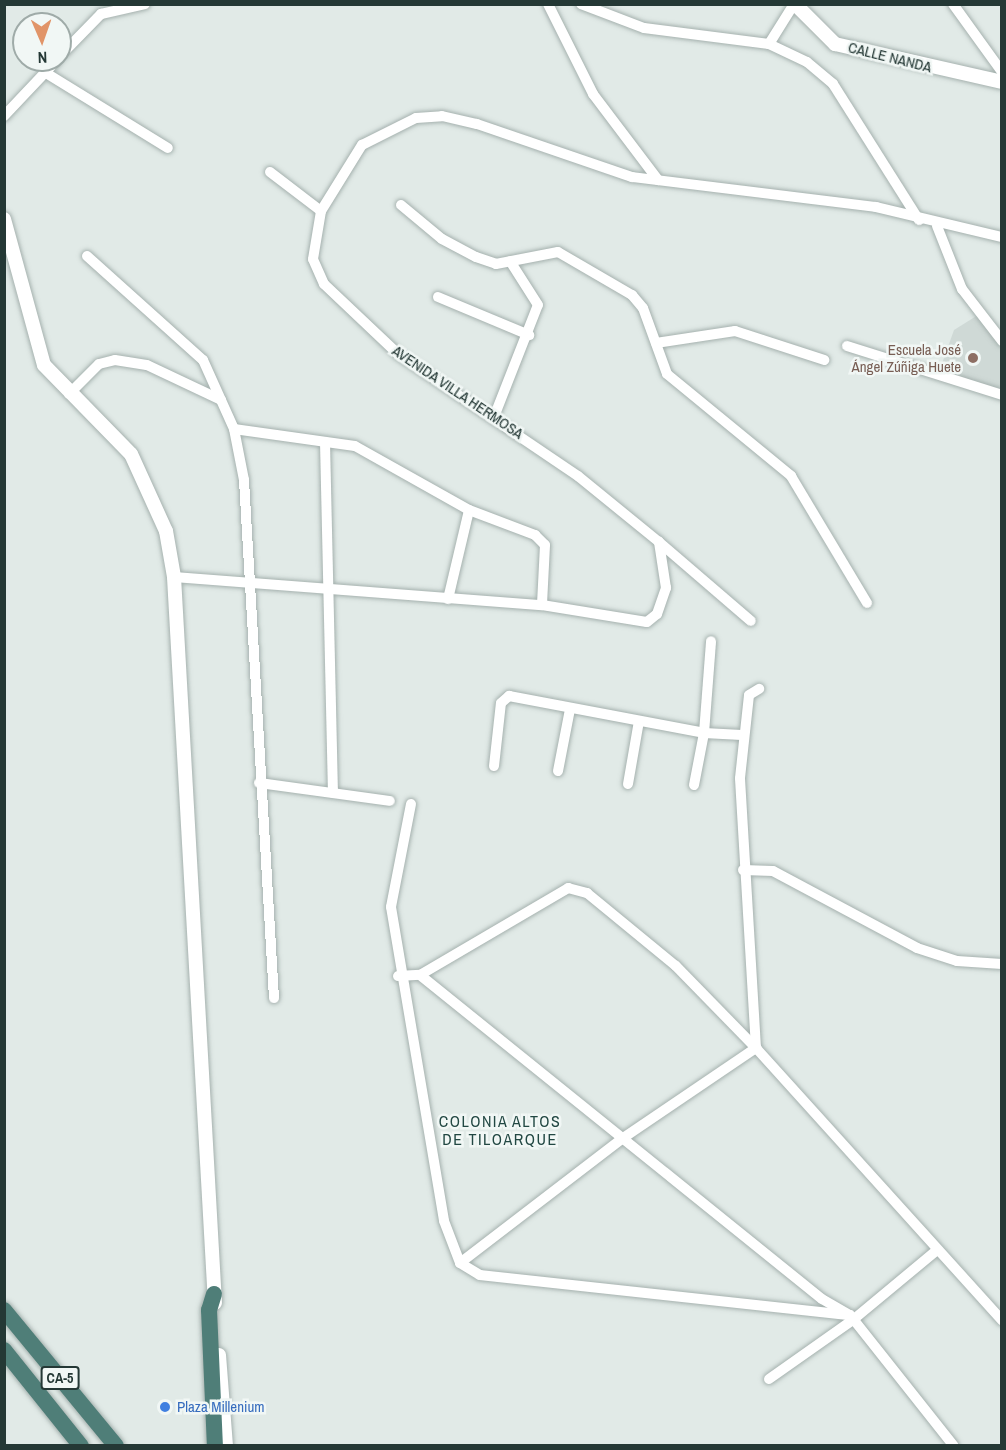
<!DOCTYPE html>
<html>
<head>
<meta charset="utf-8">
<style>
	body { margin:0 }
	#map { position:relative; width:1006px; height:1450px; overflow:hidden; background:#e1eae7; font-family:"Archivo Narrow",sans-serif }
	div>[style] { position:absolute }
	.built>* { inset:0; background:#cfd9d6 }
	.roads { filter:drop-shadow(0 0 2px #a5b1ae) drop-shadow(0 0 2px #a5b1ae) }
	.minor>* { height:10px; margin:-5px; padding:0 5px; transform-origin:5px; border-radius:5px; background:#fff }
	.tertiary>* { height:14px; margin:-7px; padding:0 7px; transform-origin:7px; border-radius:7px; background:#fff }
	.trunk>* { height:16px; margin:-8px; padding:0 8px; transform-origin:8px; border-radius:8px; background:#4f7e78 }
	.dots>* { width:16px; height:16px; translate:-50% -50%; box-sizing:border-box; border:3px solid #f1f7f5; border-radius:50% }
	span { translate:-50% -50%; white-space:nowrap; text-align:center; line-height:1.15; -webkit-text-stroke:5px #f1f7f5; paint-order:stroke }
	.shield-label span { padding:2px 4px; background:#f1f7f5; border:2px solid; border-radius:4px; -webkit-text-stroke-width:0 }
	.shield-label { font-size:14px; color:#243835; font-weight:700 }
	.street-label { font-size:15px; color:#243835 }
	.education-label { font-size:15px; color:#785e54 }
	.right { translate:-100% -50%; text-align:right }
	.shop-label { font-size:15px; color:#366cbe }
	.left { translate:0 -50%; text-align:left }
	.neighbourhood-label { font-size:16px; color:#224843; letter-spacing:1.5px }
	.frame { position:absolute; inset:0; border:6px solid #243835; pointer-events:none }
	.north { position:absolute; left:12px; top:12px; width:60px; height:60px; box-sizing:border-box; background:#f1f7f5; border:2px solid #9faba8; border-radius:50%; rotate:178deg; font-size:16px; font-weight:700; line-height:24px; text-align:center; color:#243835 }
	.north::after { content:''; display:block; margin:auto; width:21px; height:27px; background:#e19468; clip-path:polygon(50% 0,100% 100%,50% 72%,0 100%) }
</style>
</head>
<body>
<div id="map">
	<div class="built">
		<div style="clip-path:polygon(978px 315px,1001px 348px,1001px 391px,940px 369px,954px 330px)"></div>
	</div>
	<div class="roads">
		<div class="minor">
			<div style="left:548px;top:4px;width:101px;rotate:63.4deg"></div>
			<div style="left:593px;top:94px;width:108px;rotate:52.9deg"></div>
			<div style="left:581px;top:4px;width:67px;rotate:20.9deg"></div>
			<div style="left:644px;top:28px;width:126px;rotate:7.3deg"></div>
			<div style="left:769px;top:44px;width:42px;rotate:25.3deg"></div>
			<div style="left:807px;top:62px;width:34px;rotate:40deg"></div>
			<div style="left:833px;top:84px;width:161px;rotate:57.7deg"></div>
			<div style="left:953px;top:4px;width:84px;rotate:54.2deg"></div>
			<div style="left:769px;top:44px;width:47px;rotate:-58deg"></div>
			<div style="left:60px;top:56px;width:59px;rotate:-45.7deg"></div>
			<div style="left:101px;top:14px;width:45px;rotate:-12.8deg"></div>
			<div style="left:46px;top:73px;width:143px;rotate:31.6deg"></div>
			<div style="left:4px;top:116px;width:77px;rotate:-46.6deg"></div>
			<div style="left:270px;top:172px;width:64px;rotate:37.4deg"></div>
			<div style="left:401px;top:205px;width:53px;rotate:39.7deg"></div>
			<div style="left:442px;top:239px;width:38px;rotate:28deg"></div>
			<div style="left:476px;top:257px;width:21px;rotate:19deg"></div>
			<div style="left:496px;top:264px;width:63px;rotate:-11deg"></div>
			<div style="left:558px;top:252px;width:86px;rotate:30.2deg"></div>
			<div style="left:632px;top:295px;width:17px;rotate:50deg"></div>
			<div style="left:643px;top:308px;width:70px;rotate:70deg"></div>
			<div style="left:667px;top:374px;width:161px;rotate:39.4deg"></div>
			<div style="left:791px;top:476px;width:148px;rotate:59.1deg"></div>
			<div style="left:937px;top:226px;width:68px;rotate:68.4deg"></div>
			<div style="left:962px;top:289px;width:66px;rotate:52.4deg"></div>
			<div style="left:87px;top:256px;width:156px;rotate:41.9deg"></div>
			<div style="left:203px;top:360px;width:76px;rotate:65.8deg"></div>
			<div style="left:234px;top:429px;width:52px;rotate:78.9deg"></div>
			<div style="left:244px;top:480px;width:519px;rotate:86.69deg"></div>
			<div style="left:438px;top:297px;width:99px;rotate:22.7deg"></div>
			<div style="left:656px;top:343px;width:80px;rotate:-8.6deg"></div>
			<div style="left:735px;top:331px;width:94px;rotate:18deg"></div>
			<div style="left:847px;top:346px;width:163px;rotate:17.5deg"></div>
			<div style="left:69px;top:394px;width:42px;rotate:-45deg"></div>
			<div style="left:99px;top:364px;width:16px;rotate:-14deg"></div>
			<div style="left:115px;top:360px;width:32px;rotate:9deg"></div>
			<div style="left:147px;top:365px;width:82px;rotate:25.3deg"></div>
			<div style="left:494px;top:417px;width:120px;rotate:-68.6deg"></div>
			<div style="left:538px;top:305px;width:52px;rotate:-122.5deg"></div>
			<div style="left:234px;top:429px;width:122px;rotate:8deg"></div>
			<div style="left:355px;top:446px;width:131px;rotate:29.3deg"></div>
			<div style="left:469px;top:510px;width:71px;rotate:20.7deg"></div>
			<div style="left:535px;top:535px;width:14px;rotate:45deg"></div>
			<div style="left:545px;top:545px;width:60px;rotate:92.9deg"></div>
			<div style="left:325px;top:442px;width:351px;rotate:88.7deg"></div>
			<div style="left:659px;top:542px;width:121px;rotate:40.7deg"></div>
			<div style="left:174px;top:577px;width:369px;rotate:4.4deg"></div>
			<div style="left:542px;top:605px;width:106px;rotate:9.2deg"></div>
			<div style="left:647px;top:622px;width:13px;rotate:-39deg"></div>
			<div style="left:657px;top:614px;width:28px;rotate:-71deg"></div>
			<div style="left:666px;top:588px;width:47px;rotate:-98.7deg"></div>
			<div style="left:659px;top:542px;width:104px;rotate:-140.8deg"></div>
			<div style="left:578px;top:476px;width:217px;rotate:-145.9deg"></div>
			<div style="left:398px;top:354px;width:102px;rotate:-136.6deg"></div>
			<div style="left:324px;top:284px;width:27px;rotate:-114deg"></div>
			<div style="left:313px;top:259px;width:49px;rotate:-80.5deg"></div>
			<div style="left:321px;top:211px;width:78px;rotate:-58.2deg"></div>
			<div style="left:362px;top:145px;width:60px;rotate:-26.6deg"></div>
			<div style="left:416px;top:118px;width:26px;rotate:-4deg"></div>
			<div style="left:442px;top:116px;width:36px;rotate:13deg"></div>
			<div style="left:477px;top:124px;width:164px;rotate:18.9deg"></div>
			<div style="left:632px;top:177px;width:246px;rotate:7deg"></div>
			<div style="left:876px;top:207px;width:130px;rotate:13.4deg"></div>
			<div style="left:448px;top:599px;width:91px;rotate:-76.7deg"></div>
			<div style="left:494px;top:766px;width:63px;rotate:-83.7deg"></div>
			<div style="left:501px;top:703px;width:11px;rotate:-41deg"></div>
			<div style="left:509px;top:696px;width:198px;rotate:10.7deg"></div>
			<div style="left:704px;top:733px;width:38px;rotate:3deg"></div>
			<div style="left:558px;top:771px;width:63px;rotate:-79deg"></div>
			<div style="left:259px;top:783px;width:132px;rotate:7.8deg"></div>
			<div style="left:628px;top:784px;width:64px;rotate:-80.1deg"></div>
			<div style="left:694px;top:785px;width:53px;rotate:-79.1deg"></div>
			<div style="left:704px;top:733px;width:92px;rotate:-85.6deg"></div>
			<div style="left:411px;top:804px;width:105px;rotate:101deg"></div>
			<div style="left:391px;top:907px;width:318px;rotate:80.4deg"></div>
			<div style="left:444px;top:1221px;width:45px;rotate:69.1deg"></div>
			<div style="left:460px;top:1263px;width:23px;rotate:31deg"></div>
			<div style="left:480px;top:1275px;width:372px;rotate:6.2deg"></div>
			<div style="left:743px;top:870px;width:30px;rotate:2deg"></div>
			<div style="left:773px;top:871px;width:163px;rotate:28.1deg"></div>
			<div style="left:917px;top:948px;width:42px;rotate:18deg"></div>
			<div style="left:957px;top:961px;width:45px;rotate:3.8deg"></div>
			<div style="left:420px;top:975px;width:172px;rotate:-30.4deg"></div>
			<div style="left:568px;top:888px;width:20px;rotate:15deg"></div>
			<div style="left:587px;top:893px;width:115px;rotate:39.4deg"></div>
			<div style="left:676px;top:966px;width:115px;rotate:45.7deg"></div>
			<div style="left:756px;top:1048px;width:367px;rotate:47.9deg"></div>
			<div style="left:398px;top:976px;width:22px;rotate:-3deg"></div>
			<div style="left:420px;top:975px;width:516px;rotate:38.87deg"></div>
			<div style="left:822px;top:1299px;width:32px;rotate:30deg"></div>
			<div style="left:850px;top:1315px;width:167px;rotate:51.6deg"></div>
			<div style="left:756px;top:1048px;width:270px;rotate:-93.4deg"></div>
			<div style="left:740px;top:778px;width:83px;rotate:-83.8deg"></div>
			<div style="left:749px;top:695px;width:12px;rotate:-31deg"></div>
			<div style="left:460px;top:1263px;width:205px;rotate:-37.5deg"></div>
			<div style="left:623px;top:1138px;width:161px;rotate:-34.1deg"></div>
			<div style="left:769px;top:1379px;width:104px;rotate:-35.2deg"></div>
			<div style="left:854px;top:1319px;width:107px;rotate:-39.7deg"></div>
		</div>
		<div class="tertiary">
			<div style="left:795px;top:4px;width:57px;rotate:45deg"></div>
			<div style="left:835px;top:44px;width:171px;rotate:12.8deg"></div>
			<div style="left:4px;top:219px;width:151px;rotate:74.7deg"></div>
			<div style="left:44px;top:365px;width:124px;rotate:45.7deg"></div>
			<div style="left:131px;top:454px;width:85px;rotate:65.6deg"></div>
			<div style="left:166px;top:531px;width:47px;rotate:80.1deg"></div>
			<div style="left:174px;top:577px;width:727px;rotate:86.77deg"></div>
			<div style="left:219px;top:1355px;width:91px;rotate:85.6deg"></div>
		</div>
		<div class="trunk">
			<div style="left:214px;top:1294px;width:17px;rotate:107deg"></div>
			<div style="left:209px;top:1310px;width:136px;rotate:87.5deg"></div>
			<div style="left:4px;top:1310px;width:176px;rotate:50.5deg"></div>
			<div style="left:4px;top:1350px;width:123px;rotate:51.3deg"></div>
		</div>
	</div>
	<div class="dots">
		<div style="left:973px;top:358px;background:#8d6e63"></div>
		<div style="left:165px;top:1407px;background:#3f7fe0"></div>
	</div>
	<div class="shield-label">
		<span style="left:60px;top:1378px">CA-5</span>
	</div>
	<div class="street-label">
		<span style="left:890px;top:57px;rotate:14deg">CALLE NANDA</span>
		<span style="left:458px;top:392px;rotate:34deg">AVENIDA VILLA HERMOSA</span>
	</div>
	<div class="education-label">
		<span class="right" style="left:961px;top:358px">Escuela José<br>Ángel Zúñiga Huete</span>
	</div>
	<div class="shop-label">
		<span class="left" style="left:177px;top:1407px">Plaza Millenium</span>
	</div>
	<div class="neighbourhood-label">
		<span style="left:500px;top:1130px">COLONIA ALTOS<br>DE TILOARQUE</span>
	</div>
	<div class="frame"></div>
	<div class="north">N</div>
</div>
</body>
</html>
